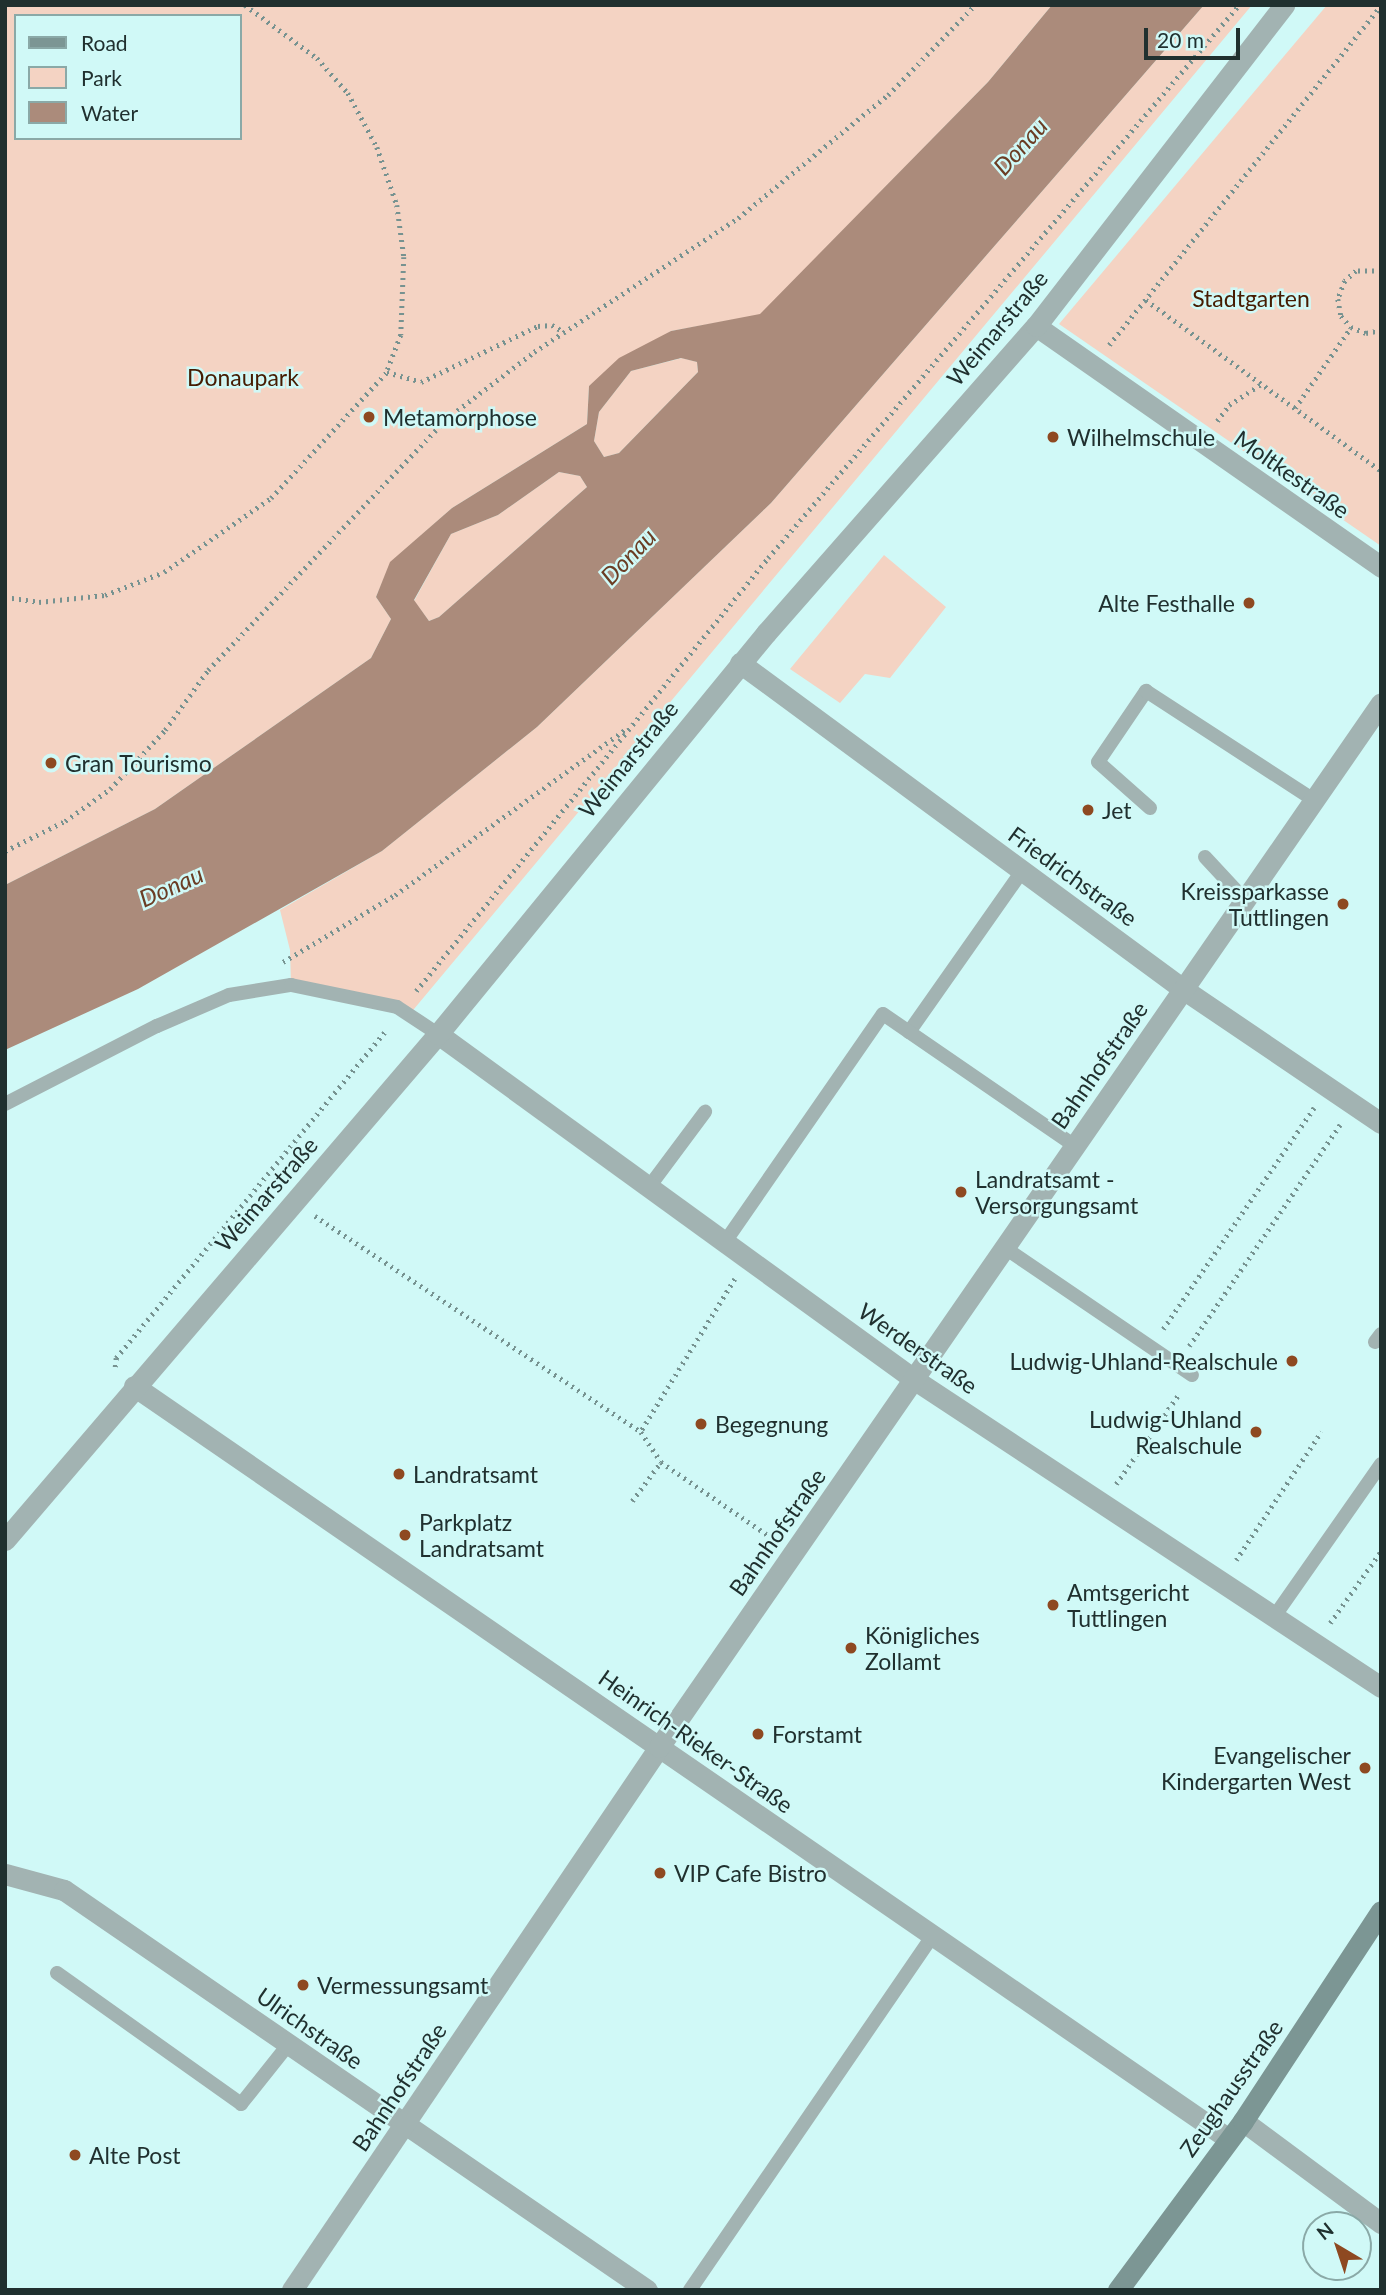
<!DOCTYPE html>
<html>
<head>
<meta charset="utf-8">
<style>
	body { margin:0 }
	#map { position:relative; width:1386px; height:2295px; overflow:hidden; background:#d0f9f7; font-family:Lato,sans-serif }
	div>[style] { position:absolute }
	.green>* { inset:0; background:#f4d3c3 }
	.water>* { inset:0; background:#ab8b7b }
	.path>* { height:4.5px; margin-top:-2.25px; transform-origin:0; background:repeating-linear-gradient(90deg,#769290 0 2px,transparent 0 7px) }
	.lane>* { height:14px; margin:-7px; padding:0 7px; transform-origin:7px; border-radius:7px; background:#a2b3b2 }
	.street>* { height:21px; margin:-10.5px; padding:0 10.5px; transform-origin:10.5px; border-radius:10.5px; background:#a2b3b2 }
	.secondary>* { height:21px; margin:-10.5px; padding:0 10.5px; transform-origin:10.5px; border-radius:10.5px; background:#7c9694 }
	.dots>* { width:19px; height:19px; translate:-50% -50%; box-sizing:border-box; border:4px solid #d0f9f7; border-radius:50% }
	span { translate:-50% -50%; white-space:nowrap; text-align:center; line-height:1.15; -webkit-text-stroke:5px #d0f9f7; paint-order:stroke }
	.park-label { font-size:23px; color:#461b01 }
	.street-label { font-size:23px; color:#20302f }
	.poi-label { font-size:23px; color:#20302f }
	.left { translate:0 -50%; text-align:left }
	.right { translate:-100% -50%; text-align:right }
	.water-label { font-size:24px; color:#6b3d24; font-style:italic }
	.frame { position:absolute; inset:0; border:7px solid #20302f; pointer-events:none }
	.legend { position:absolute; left:14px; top:14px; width:228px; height:126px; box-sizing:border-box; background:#d0f9f7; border:2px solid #8aa9a7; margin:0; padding:9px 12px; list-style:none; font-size:21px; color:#20302f }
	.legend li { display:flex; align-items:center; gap:14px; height:35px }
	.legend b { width:35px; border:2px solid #8aa9a7 }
	.north { position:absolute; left:1302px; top:2211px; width:70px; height:70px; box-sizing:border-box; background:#d0f9f7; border:2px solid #8aa9a7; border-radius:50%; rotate:321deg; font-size:19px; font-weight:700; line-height:28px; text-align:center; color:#20302f }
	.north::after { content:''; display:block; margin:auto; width:24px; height:32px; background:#8e4921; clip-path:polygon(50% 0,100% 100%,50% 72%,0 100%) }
	.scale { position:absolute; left:1144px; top:28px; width:96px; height:32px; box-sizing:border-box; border:4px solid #20302f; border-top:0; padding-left:9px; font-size:21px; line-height:24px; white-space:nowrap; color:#20302f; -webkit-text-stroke:5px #d0f9f7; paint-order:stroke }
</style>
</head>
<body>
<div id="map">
	<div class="green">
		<div style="clip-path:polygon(evenodd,5px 5px,1052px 5px,988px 82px,760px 315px,671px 331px,589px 386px,587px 424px,452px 508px,391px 562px,376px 597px,391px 619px,371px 658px,155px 809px,5px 885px,5px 5px,16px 16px,240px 16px,240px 138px,16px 138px,16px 16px)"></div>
		<div style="clip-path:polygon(1204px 5px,1252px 5px,409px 1015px,291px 985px,290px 950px,280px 910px,382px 851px,537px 727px,771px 503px)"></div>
		<div style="clip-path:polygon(1327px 5px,1381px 5px,1381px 546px,1059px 324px)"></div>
		<div style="clip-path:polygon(682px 358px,697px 362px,698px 372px,619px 453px,604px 457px,594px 441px,599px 412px,631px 371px)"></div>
		<div style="clip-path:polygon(559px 472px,580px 476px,587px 487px,439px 617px,429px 621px,414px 601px,451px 534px,498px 515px)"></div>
		<div style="clip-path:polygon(884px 555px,946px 607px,890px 678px,865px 674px,840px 703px,790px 669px)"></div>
	</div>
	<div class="water">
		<div style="clip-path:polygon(evenodd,1052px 5px,1204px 5px,771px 503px,537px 727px,382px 851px,138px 989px,5px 1050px,5px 885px,155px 809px,371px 658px,391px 619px,376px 597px,390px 562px,452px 508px,587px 424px,589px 386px,619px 358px,671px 331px,760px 314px,988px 82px,1052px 5px,681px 358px,697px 362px,698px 372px,619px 453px,604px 457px,594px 441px,599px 412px,631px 371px,681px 358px,1052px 5px,559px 472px,580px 476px,587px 487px,439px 617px,429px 621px,414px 600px,451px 534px,498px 515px,559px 472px)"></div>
	</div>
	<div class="path">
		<div style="left:245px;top:5px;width:89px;rotate:36.4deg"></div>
		<div style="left:317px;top:58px;width:47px;rotate:48.5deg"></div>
		<div style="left:348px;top:93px;width:61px;rotate:61.8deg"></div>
		<div style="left:377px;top:147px;width:61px;rotate:71deg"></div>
		<div style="left:397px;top:205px;width:52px;rotate:82.3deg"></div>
		<div style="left:404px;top:257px;width:78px;rotate:92.2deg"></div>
		<div style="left:401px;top:335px;width:40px;rotate:111deg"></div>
		<div style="left:1381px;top:271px;width:25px;rotate:180deg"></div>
		<div style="left:1356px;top:271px;width:15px;rotate:138deg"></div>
		<div style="left:1345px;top:281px;width:19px;rotate:111deg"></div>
		<div style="left:1338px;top:299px;width:17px;rotate:80deg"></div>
		<div style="left:1341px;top:316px;width:15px;rotate:48deg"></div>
		<div style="left:1351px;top:327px;width:16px;rotate:22deg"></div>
		<div style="left:1366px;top:333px;width:15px;rotate:-11deg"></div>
		<div style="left:1146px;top:300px;width:291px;rotate:36deg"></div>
		<div style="left:1109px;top:345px;width:435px;rotate:-51.3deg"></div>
		<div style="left:1295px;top:408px;width:98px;rotate:-55.3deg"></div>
		<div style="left:1217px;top:421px;width:20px;rotate:-53deg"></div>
		<div style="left:1229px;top:405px;width:38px;rotate:-33deg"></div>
		<div style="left:5px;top:597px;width:34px;rotate:8deg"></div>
		<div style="left:39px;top:602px;width:66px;rotate:-6.1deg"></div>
		<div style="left:105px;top:595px;width:63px;rotate:-21.3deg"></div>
		<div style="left:164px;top:572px;width:130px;rotate:-34.7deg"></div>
		<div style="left:271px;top:498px;width:171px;rotate:-47.4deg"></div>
		<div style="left:387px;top:372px;width:35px;rotate:16deg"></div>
		<div style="left:421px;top:382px;width:130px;rotate:-25.6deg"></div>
		<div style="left:538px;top:326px;width:14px;rotate:-4deg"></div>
		<div style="left:552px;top:325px;width:14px;rotate:30deg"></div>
		<div style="left:5px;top:851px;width:67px;rotate:-26.6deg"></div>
		<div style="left:65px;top:821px;width:55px;rotate:-35.4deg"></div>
		<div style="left:110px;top:789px;width:81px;rotate:-47deg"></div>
		<div style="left:165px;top:730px;width:74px;rotate:-54.4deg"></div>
		<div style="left:208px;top:670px;width:346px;rotate:-46.5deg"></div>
		<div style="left:446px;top:419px;width:111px;rotate:-37.3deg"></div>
		<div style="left:534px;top:352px;width:244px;rotate:-33.3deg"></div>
		<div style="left:738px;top:218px;width:194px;rotate:-39.4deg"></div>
		<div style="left:888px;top:95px;width:125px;rotate:-46deg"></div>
		<div style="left:283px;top:962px;width:131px;rotate:-30.9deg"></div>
		<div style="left:395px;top:895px;width:284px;rotate:-35.7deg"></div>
		<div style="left:416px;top:991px;width:558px;rotate:-50.89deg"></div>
		<div style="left:768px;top:558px;width:726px;rotate:-49.58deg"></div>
		<div style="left:315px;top:1216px;width:391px;rotate:33.5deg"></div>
		<div style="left:735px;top:1279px;width:180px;rotate:121.6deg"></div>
		<div style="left:641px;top:1432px;width:36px;rotate:56deg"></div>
		<div style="left:661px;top:1462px;width:131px;rotate:34.4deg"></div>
		<div style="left:1163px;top:1329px;width:268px;rotate:-55.7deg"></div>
		<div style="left:1189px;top:1346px;width:268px;rotate:-55.7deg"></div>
		<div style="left:115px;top:1367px;width:9px;rotate:-84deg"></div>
		<div style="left:116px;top:1358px;width:426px;rotate:-50.5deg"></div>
		<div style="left:1116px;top:1484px;width:110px;rotate:-55deg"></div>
		<div style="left:632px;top:1501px;width:49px;rotate:-53.4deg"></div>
		<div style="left:1236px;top:1560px;width:154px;rotate:-56.4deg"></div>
		<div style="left:1330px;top:1623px;width:88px;rotate:-54.7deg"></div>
	</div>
	<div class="lane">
		<div style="left:1150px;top:808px;width:69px;rotate:-138.5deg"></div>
		<div style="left:1098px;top:762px;width:86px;rotate:-55.9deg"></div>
		<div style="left:1146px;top:691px;width:200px;rotate:33deg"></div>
		<div style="left:1205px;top:857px;width:59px;rotate:47.1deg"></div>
		<div style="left:909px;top:1032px;width:197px;rotate:-54.9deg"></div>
		<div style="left:5px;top:1104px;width:171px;rotate:-27.2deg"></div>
		<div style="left:157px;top:1026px;width:78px;rotate:-23.3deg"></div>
		<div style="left:229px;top:995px;width:63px;rotate:-9.2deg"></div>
		<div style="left:291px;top:985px;width:108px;rotate:11.7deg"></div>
		<div style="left:397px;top:1007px;width:49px;rotate:33.4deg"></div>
		<div style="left:649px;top:1187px;width:94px;rotate:-53.3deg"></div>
		<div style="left:725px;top:1242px;width:277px;rotate:-55.3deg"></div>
		<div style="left:883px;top:1014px;width:233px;rotate:34.5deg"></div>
		<div style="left:1005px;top:1248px;width:226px;rotate:34.2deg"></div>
		<div style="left:1375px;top:1342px;width:10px;rotate:-53deg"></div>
		<div style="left:1274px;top:1617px;width:187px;rotate:-55deg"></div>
		<div style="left:57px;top:1973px;width:226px;rotate:35.4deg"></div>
		<div style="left:241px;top:2104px;width:75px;rotate:-51.5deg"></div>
		<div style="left:690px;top:2290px;width:430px;rotate:-55.6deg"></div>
	</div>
	<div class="street">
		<div style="left:1036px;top:326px;width:421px;rotate:34.9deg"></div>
		<div style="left:740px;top:663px;width:550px;rotate:36.35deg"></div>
		<div style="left:1183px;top:989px;width:239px;rotate:34.1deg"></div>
		<div style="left:438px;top:1034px;width:589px;rotate:35.96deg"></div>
		<div style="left:915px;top:1380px;width:558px;rotate:33.38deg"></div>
		<div style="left:134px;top:1386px;width:1329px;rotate:34.52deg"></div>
		<div style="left:5px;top:1540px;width:666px;rotate:-49.45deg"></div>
		<div style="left:438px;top:1034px;width:518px;rotate:-50.72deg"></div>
		<div style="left:766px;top:633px;width:409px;rotate:-48.7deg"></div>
		<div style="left:1036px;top:326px;width:406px;rotate:-52.3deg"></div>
		<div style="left:5px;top:1874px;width:61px;rotate:15.2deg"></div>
		<div style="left:64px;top:1890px;width:707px;rotate:34.45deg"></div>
		<div style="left:1243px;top:2121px;width:172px;rotate:36.5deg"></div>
		<div style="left:292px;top:2290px;width:655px;rotate:-55.95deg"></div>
		<div style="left:659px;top:1747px;width:1269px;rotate:-55.33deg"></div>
	</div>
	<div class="secondary">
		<div style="left:1118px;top:2290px;width:210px;rotate:-53.5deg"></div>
		<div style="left:1243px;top:2121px;width:251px;rotate:-56.7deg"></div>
	</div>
	<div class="dots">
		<div style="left:369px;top:417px;background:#8e4921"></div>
		<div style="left:1053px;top:437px;background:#8e4921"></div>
		<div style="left:1249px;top:603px;background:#8e4921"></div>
		<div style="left:51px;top:763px;background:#8e4921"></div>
		<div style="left:1088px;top:810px;background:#8e4921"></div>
		<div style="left:1343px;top:904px;background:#8e4921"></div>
		<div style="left:961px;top:1192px;background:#8e4921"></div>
		<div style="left:1292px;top:1361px;background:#8e4921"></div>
		<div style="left:701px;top:1424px;background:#8e4921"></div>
		<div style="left:1256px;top:1432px;background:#8e4921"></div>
		<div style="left:399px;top:1474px;background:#8e4921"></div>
		<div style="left:405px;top:1535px;background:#8e4921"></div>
		<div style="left:1053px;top:1605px;background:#8e4921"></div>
		<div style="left:851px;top:1648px;background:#8e4921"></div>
		<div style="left:758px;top:1734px;background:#8e4921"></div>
		<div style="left:1365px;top:1768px;background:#8e4921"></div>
		<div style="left:660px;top:1873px;background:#8e4921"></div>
		<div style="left:303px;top:1985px;background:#8e4921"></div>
		<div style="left:75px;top:2155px;background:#8e4921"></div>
	</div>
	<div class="park-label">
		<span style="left:1251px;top:298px">Stadtgarten</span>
		<span style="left:243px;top:377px">Donaupark</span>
	</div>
	<div class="street-label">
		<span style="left:997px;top:328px;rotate:-50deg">Weimarstraße</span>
		<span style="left:1292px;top:474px;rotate:35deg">Moltkestraße</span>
		<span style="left:628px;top:759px;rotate:-51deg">Weimarstraße</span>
		<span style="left:1073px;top:876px;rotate:36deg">Friedrichstraße</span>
		<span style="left:1099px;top:1065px;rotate:-55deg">Bahnhofstraße</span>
		<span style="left:266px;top:1194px;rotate:-49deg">Weimarstraße</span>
		<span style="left:918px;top:1348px;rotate:35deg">Werderstraße</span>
		<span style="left:777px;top:1532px;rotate:-55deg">Bahnhofstraße</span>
		<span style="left:696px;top:1741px;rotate:35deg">Heinrich-Rieker-Straße</span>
		<span style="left:310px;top:2028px;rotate:35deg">Ulrichstraße</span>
		<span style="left:399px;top:2087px;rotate:-56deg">Bahnhofstraße</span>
		<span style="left:1231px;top:2088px;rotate:-55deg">Zeughausstraße</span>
	</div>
	<div class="poi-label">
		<span class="left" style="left:383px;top:417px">Metamorphose</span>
		<span class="left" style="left:1067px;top:437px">Wilhelmschule</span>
		<span class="right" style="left:1235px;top:603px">Alte Festhalle</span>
		<span class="left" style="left:65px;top:763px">Gran Tourismo</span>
		<span class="left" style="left:1102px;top:810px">Jet</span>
		<span class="right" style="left:1329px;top:904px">Kreissparkasse<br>Tuttlingen</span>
		<span class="left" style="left:975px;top:1192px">Landratsamt -<br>Versorgungsamt</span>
		<span class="right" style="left:1278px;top:1361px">Ludwig-Uhland-Realschule</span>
		<span class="right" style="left:1242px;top:1432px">Ludwig-Uhland<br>Realschule</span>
		<span class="left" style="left:715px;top:1424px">Begegnung</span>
		<span class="left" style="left:413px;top:1474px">Landratsamt</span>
		<span class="left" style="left:419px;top:1535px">Parkplatz<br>Landratsamt</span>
		<span class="left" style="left:1067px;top:1605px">Amtsgericht<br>Tuttlingen</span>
		<span class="left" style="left:865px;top:1648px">Königliches<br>Zollamt</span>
		<span class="left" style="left:772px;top:1734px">Forstamt</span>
		<span class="right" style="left:1351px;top:1768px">Evangelischer<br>Kindergarten West</span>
		<span class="left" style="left:674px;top:1873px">VIP Cafe Bistro</span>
		<span class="left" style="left:317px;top:1985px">Vermessungsamt</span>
		<span class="left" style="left:89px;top:2155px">Alte Post</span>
	</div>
	<div class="water-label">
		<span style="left:1020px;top:146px;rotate:-48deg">Donau</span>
		<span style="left:628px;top:556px;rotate:-46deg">Donau</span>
		<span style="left:171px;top:886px;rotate:-24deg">Donau</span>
	</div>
	<div class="frame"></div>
	<ul class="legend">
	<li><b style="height:9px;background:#7c9694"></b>Road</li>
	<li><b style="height:19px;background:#f4d3c3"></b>Park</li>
	<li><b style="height:19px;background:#ab8b7b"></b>Water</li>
	</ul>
	<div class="north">N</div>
	<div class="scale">20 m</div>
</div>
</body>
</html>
